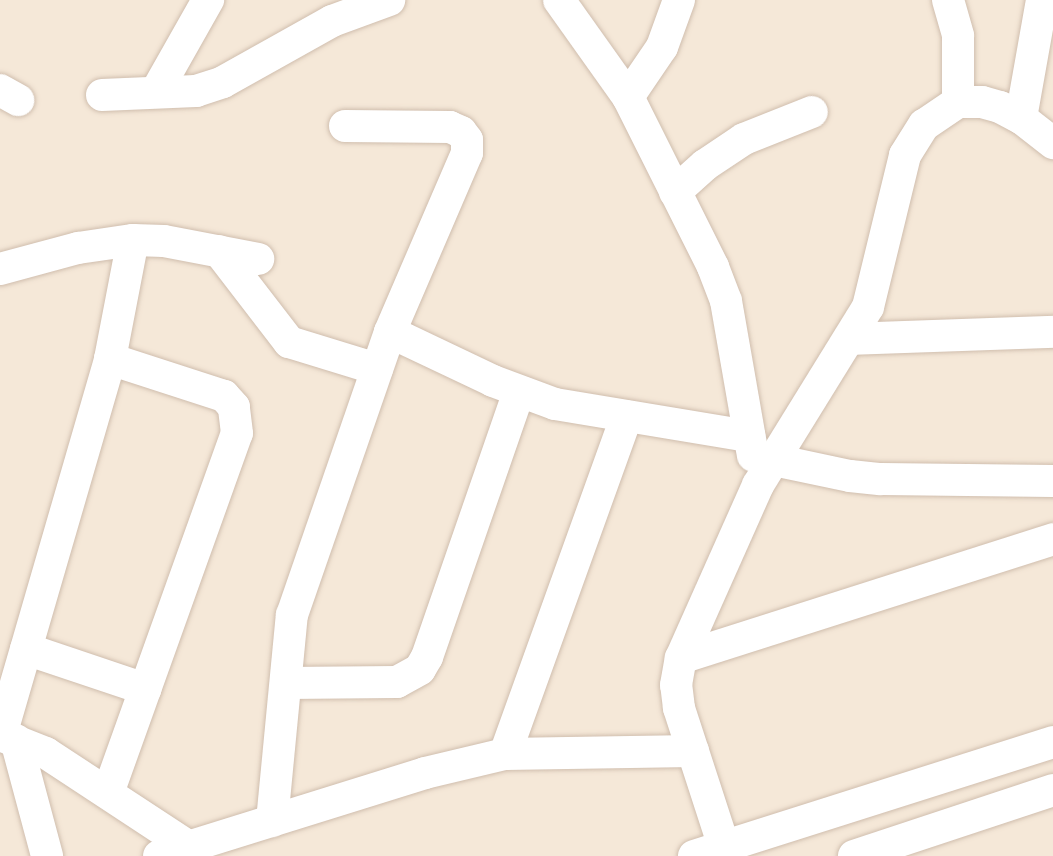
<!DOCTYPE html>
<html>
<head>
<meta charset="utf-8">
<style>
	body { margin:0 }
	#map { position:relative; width:1053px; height:856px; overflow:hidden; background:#fdf6ea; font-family:Helvetica,sans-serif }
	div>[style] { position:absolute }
	.residential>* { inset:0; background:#f5e8d8 }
	.roads { filter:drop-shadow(0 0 2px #d0beae) drop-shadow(0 0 2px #d0beae) }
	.minor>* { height:32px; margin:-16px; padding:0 16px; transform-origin:16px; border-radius:16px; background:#fff }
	span { translate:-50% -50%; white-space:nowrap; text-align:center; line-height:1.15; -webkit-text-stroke:5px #fffaf1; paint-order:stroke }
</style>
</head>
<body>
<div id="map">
	<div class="residential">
		<div style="clip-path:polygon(0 0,1053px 0,1053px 856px,0 856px)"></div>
	</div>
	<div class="roads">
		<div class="minor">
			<div style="left:559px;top:0;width:119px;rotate:54.6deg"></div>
			<div style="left:628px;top:97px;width:190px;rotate:63.4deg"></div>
			<div style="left:713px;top:267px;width:36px;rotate:69deg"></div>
			<div style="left:726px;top:301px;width:157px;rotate:80.1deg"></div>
			<div style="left:948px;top:0;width:37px;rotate:74deg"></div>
			<div style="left:958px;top:36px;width:66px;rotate:90deg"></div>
			<div style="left:0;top:90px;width:21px;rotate:29deg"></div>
			<div style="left:156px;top:92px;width:106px;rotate:-60.5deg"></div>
			<div style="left:102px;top:95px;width:94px;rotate:-2.4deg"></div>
			<div style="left:196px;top:91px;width:28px;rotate:-18deg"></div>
			<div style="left:223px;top:82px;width:125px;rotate:-29.2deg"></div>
			<div style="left:332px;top:21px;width:61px;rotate:-20.2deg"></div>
			<div style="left:628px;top:97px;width:60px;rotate:-55.8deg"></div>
			<div style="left:662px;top:47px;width:50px;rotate:-70.1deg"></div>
			<div style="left:1021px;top:118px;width:120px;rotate:-79.9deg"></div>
			<div style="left:345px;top:126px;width:105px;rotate:0.5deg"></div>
			<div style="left:450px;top:127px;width:12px;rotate:24deg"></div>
			<div style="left:461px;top:132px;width:10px;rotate:53deg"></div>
			<div style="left:467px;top:140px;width:13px;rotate:90deg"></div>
			<div style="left:467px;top:153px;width:195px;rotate:113.3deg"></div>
			<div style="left:390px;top:332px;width:114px;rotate:25.4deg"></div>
			<div style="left:493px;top:381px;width:66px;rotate:20.4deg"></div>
			<div style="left:555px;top:404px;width:197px;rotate:9.4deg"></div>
			<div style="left:675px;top:192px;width:40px;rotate:-42deg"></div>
			<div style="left:705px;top:165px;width:47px;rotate:-33.7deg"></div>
			<div style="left:744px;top:139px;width:73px;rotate:-21.7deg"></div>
			<div style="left:219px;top:251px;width:115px;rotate:52.4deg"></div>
			<div style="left:289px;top:342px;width:92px;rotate:17.1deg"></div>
			<div style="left:0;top:269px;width:81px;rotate:-15.1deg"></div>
			<div style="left:78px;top:248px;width:56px;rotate:-8.3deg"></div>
			<div style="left:133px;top:240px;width:31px;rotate:2deg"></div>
			<div style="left:164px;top:241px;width:96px;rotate:10.8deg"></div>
			<div style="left:849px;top:339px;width:204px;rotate:-2deg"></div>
			<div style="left:774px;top:460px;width:78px;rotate:11.9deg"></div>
			<div style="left:850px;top:476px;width:31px;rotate:6deg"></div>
			<div style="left:881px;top:479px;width:172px;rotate:0.7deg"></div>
			<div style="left:26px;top:649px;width:126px;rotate:18.6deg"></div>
			<div style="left:681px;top:658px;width:391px;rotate:-17.7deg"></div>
			<div style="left:286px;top:683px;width:111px;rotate:-0.5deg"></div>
			<div style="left:397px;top:682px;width:26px;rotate:-29deg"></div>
			<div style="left:420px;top:669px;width:14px;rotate:-60deg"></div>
			<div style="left:427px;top:657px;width:281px;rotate:-70.9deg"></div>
			<div style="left:0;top:735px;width:49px;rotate:21.4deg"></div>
			<div style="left:46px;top:753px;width:171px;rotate:33.3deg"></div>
			<div style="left:1px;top:735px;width:391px;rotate:-73.8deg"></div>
			<div style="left:110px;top:359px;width:121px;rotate:-79.1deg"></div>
			<div style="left:16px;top:740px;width:120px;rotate:75deg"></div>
			<div style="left:505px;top:754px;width:359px;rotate:-70.2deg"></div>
			<div style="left:108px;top:793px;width:382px;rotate:-70.3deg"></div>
			<div style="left:237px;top:433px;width:26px;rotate:-97deg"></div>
			<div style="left:234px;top:407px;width:15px;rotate:-132deg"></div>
			<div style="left:224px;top:396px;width:120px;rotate:-162deg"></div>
			<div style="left:272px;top:821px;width:207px;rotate:-84.5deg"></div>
			<div style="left:292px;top:615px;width:299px;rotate:-70.9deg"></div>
			<div style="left:159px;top:856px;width:279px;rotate:-17.3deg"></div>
			<div style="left:425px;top:773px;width:82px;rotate:-13.4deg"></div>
			<div style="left:505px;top:754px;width:188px;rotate:-0.9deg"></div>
			<div style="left:694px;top:856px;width:377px;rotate:-17.6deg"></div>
			<div style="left:727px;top:856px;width:156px;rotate:-108deg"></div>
			<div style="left:679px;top:708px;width:23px;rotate:-97deg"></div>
			<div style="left:676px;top:685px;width:27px;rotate:-80deg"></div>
			<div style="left:681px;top:658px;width:189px;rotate:-66deg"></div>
			<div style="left:758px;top:485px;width:209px;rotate:-58.3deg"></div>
			<div style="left:868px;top:307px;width:156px;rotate:-76.3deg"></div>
			<div style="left:905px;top:155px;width:36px;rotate:-58deg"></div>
			<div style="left:924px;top:125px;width:41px;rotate:-34.1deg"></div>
			<div style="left:958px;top:102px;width:24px"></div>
			<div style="left:982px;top:102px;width:19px;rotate:16deg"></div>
			<div style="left:1000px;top:107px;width:24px;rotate:28deg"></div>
			<div style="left:1021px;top:118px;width:41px;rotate:38deg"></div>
			<div style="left:854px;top:856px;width:210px;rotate:-18.3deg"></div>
		</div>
	</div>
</div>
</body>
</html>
